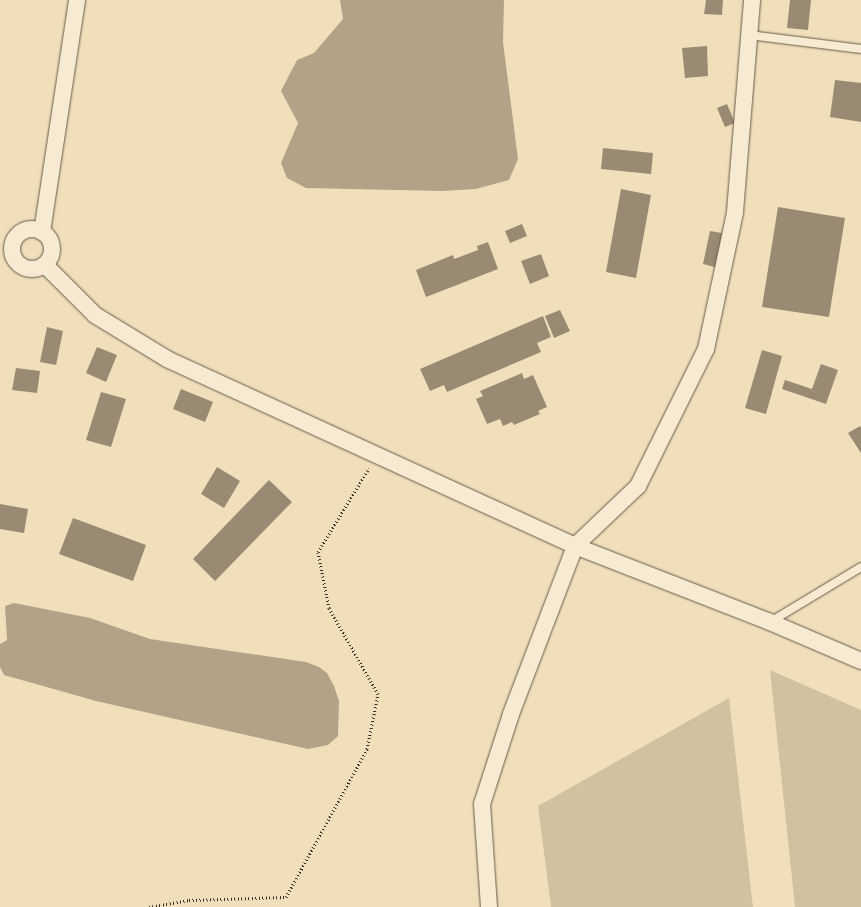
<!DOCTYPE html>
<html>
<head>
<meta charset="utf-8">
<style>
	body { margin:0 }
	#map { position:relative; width:861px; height:907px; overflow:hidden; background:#f1dfba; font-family:"IM FELL English",serif }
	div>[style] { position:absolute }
	.green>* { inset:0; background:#d2c1a1 }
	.water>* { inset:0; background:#b3a288 }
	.building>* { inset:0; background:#998a74 }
	.path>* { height:3px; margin-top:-1.5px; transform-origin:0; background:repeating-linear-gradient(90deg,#3a2d28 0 1px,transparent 0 3.5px) }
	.roads { filter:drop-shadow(0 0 1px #685a4c) drop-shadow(0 0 1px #685a4c) }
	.lane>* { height:8px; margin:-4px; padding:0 4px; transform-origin:4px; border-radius:4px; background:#f6ead2 }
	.street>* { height:16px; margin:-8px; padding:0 8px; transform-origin:8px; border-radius:8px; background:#f6ead2 }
	.street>.ring { margin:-8px; padding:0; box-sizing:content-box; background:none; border:16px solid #f6ead2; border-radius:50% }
	span { translate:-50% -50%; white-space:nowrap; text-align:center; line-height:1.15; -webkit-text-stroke:4px #f6ead2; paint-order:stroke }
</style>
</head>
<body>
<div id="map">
	<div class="green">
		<div style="clip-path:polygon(770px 670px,861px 710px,861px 907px,795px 907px)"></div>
		<div style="clip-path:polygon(729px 698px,753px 907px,551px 907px,538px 806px)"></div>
	</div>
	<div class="water">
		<div style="clip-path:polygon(340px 0,504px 0,503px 42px,518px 159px,509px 180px,476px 189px,442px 191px,306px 188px,287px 178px,281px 163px,298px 123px,281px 91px,297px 60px,314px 53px,343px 19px)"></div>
		<div style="clip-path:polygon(14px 603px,90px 618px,150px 639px,306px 662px,319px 667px,327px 673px,334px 686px,339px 701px,338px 736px,328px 745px,308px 749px,96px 701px,4px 675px,0 667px,0 644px,7px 640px,5px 606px)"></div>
	</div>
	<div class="building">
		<div style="clip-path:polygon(706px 0,723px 0,722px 15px,704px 14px)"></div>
		<div style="clip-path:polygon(790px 0,811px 0,808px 30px,787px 28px)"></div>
		<div style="clip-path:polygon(707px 46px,708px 76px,685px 78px,682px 48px)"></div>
		<div style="clip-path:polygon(835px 80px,861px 83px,861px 122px,830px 117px)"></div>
		<div style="clip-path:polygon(727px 104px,735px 123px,725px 127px,717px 108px)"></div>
		<div style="clip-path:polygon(603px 148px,653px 153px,651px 174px,601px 169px)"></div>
		<div style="clip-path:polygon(621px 189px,651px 195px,636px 278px,606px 272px)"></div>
		<div style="clip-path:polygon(778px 207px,845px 218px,829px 317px,762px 307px)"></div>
		<div style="clip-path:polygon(522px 224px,527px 236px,510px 243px,505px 231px)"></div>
		<div style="clip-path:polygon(710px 231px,722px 233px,715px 267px,703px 264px)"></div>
		<div style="clip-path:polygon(488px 242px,498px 269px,426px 297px,416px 270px,453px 255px,454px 259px,478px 250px,477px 246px)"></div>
		<div style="clip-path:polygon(541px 254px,549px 276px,530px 284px,521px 261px)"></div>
		<div style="clip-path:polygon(560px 310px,570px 331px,554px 338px,545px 316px)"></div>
		<div style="clip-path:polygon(543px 316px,551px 337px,537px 343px,541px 352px,447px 392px,444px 385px,430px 391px,420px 369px)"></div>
		<div style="clip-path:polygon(47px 327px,63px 331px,56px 365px,40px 362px)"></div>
		<div style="clip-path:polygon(97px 347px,117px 355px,106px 382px,86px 373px)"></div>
		<div style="clip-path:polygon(762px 350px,782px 356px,766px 414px,745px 408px)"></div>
		<div style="clip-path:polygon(821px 364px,838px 370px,826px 404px,782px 389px,785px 380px,812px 389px)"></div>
		<div style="clip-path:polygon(16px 368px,40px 371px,37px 393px,12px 390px)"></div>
		<div style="clip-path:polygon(522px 373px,524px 379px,533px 375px,547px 407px,538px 411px,540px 414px,514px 425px,512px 422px,503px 426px,500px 419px,487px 424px,476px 399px,483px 396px,480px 391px)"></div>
		<div style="clip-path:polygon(181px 389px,213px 402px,205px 422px,173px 409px)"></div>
		<div style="clip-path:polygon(101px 392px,126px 399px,111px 447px,86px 440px)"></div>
		<div style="clip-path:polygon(860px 426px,861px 428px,861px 453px,848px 433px)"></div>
		<div style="clip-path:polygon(217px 467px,240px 481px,224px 508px,201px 494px)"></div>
		<div style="clip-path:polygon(269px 480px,292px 502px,215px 581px,193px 559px)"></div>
		<div style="clip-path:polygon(0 504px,28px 509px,24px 533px,0 529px)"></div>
		<div style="clip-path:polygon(73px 518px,146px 545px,133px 581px,59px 554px)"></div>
	</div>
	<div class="path">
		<div style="left:149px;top:907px;width:41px;rotate:-9.9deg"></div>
		<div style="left:189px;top:900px;width:97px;rotate:-1.8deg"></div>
		<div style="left:286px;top:897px;width:169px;rotate:-61.3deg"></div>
		<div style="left:367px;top:749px;width:56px;rotate:-78.7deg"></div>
		<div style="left:378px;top:694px;width:99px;rotate:-119.7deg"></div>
		<div style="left:329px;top:608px;width:57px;rotate:-101.1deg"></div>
		<div style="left:318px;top:552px;width:98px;rotate:-58.7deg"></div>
	</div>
	<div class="roads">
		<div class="lane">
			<div style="left:749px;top:35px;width:113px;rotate:7.1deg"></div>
			<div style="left:770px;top:622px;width:106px;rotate:-31.1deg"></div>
		</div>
		<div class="street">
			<div class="ring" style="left:12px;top:229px;width:24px;height:24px"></div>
			<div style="left:42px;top:232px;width:235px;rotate:-81.4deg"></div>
			<div style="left:45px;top:265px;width:71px;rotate:45deg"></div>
			<div style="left:95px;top:315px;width:84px;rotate:31.4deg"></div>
			<div style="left:167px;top:359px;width:449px;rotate:24.6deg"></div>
			<div style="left:575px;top:546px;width:209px;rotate:21.3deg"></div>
			<div style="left:770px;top:622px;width:99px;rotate:23.2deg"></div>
			<div style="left:489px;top:907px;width:103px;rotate:-93.9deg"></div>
			<div style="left:482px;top:804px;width:95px;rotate:-72.1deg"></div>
			<div style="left:511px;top:714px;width:180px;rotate:-69.1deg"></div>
			<div style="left:575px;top:546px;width:87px;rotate:-43.6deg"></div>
			<div style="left:638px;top:486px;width:153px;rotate:-63.6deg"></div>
			<div style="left:706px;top:349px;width:140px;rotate:-78deg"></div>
			<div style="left:735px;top:212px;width:213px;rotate:-85.4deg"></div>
		</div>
	</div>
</div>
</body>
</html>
